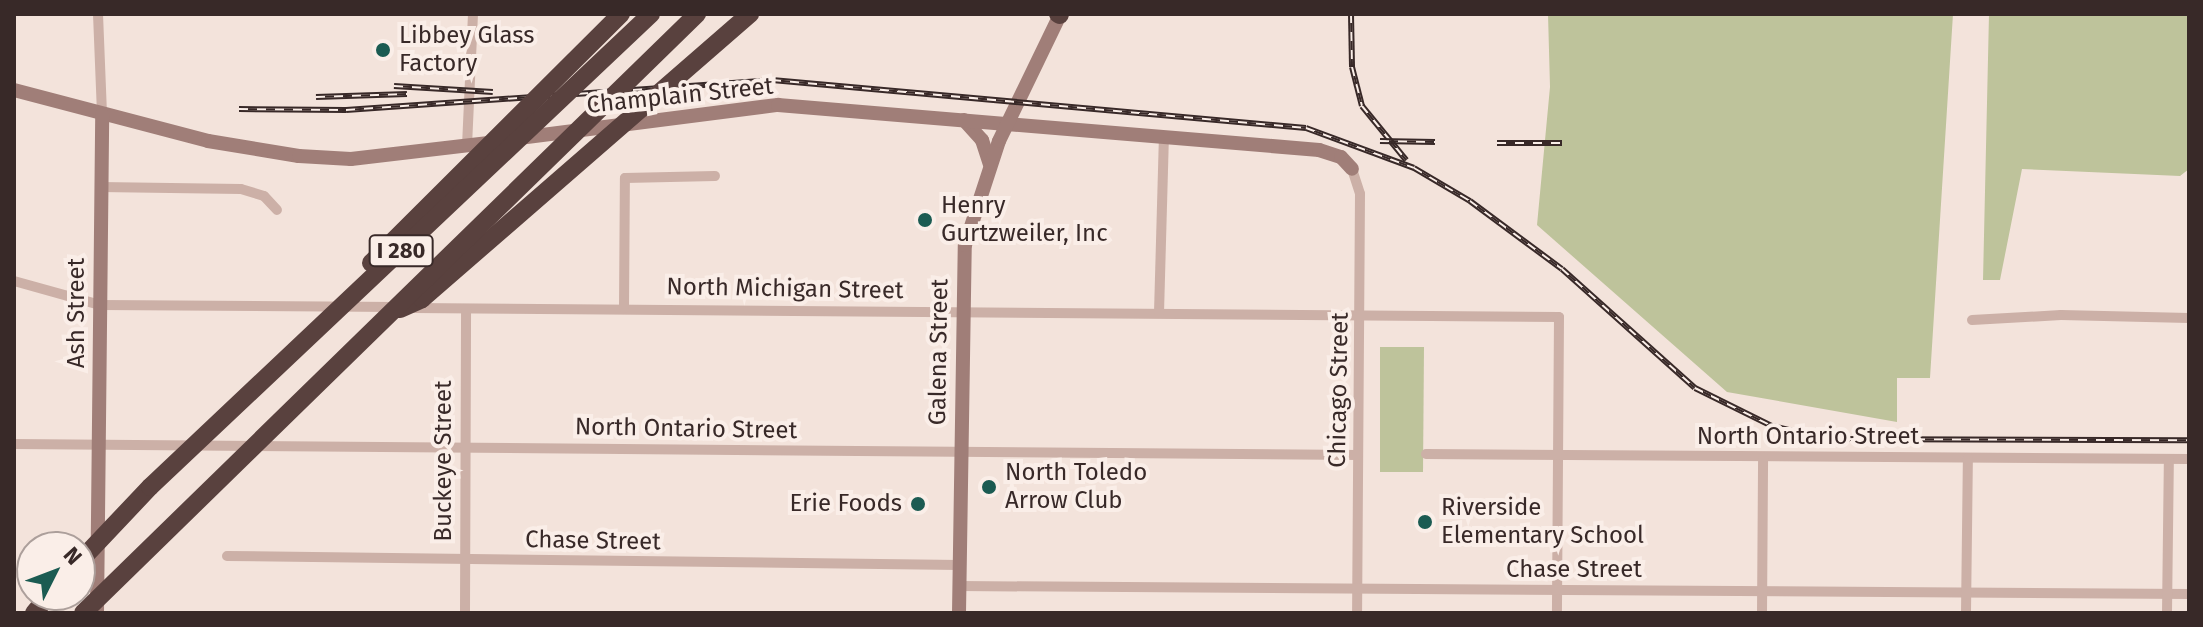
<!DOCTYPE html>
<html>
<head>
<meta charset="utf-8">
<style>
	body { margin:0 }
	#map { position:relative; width:2203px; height:627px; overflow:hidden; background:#f3e3db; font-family:"Fira Sans",sans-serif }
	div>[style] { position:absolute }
	.green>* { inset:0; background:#bec39b }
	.street>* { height:10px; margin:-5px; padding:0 5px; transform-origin:5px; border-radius:5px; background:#ccb0a7 }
	.secondary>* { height:14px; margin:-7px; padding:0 7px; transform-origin:7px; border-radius:7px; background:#a07e78 }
	.highway>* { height:18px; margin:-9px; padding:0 9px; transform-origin:9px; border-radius:9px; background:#59413e }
	.rail>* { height:6px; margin-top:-3px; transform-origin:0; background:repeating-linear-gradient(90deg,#faeee8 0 9px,#382928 0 18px); box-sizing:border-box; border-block:2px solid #382928 }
	.highway-bridge>* { height:18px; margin:-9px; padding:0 9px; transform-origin:9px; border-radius:9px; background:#59413e }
	.dots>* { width:22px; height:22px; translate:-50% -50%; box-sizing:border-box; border:4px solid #faeee8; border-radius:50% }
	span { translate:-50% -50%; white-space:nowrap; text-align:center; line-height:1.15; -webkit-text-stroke:8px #faeee8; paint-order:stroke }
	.shield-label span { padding:2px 6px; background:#faeee8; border:2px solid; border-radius:6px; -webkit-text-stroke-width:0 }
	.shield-label { font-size:22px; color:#382928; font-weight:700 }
	.poi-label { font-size:24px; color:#382928 }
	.left { translate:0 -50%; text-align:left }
	.right { translate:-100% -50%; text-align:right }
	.street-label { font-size:24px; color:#382928 }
	.frame { position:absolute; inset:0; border:16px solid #382928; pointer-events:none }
	.north { position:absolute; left:16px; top:531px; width:80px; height:80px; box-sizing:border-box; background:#faeee8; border:2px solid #ac9f9b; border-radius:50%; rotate:48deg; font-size:22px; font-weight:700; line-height:32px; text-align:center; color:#382928 }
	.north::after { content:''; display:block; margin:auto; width:28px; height:36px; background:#1b5b52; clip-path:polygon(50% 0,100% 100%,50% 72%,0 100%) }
</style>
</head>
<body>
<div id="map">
	<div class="green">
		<div style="clip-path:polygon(1548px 14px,1953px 14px,1930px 378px,1897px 378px,1897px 422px,1727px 392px,1537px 225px,1550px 87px)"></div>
		<div style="clip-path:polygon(1989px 14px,2189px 14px,2189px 169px,2180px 176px,2022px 169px,2000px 280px,1983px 280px)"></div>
		<div style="clip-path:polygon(1380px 347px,1424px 347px,1423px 472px,1380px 472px)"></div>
	</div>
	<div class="street">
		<div style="left:98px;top:14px;width:101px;rotate:87.7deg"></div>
		<div style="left:467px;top:146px;width:132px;rotate:-87.4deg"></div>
		<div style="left:1352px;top:169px;width:26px;rotate:72deg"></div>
		<div style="left:1360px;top:194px;width:419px;rotate:90.4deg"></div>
		<div style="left:100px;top:187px;width:141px;rotate:0.8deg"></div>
		<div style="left:241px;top:189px;width:24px;rotate:17deg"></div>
		<div style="left:264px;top:196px;width:19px;rotate:47deg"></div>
		<div style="left:14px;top:281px;width:89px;rotate:15.6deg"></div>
		<div style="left:100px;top:305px;width:297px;rotate:0.4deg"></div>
		<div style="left:413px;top:308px;width:1146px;rotate:0.45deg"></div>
		<div style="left:1559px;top:317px;width:296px;rotate:90.4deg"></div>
		<div style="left:624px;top:308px;width:130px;rotate:-89.6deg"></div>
		<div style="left:625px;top:178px;width:90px;rotate:-1.3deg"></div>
		<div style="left:1159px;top:313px;width:174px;rotate:-88.4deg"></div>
		<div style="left:1972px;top:320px;width:89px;rotate:-3.2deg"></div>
		<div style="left:2061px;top:315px;width:128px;rotate:1.3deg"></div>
		<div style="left:14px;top:444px;width:1344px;rotate:0.47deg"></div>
		<div style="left:1426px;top:454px;width:763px;rotate:0.38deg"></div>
		<div style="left:227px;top:556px;width:732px;rotate:0.7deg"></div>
		<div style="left:959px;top:586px;width:1230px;rotate:0.37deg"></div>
		<div style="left:465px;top:613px;width:304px;rotate:-89.8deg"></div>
		<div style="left:1762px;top:613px;width:156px;rotate:-89.6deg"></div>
		<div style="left:1966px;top:613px;width:155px;rotate:-89.3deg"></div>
		<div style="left:2167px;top:613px;width:154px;rotate:-89.3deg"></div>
	</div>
	<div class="secondary">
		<div style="left:14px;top:90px;width:201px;rotate:14.7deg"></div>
		<div style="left:208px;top:141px;width:92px;rotate:9.4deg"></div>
		<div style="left:299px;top:156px;width:52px;rotate:3.3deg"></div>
		<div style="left:351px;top:159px;width:145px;rotate:-6.7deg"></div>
		<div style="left:964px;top:120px;width:27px;rotate:48deg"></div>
		<div style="left:982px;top:140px;width:25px;rotate:72deg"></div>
		<div style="left:519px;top:138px;width:261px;rotate:-7.3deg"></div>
		<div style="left:778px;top:105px;width:543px;rotate:4.75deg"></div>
		<div style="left:1319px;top:150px;width:23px;rotate:18deg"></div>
		<div style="left:1341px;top:157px;width:16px;rotate:47deg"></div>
		<div style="left:97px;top:613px;width:498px;rotate:-89.4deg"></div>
		<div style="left:959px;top:613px;width:368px;rotate:-89.1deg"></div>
		<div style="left:965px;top:245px;width:109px;rotate:-71.9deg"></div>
		<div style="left:999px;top:141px;width:140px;rotate:-64.2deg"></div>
	</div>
	<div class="highway">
		<div style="left:1058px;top:14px;width:2px;rotate:27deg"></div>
		<div style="left:34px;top:613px;width:23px;rotate:-50deg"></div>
	</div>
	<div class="rail">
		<div style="left:1351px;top:14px;width:53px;rotate:88.9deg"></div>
		<div style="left:1352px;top:67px;width:40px;rotate:75.6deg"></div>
		<div style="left:1362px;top:106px;width:70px;rotate:50.8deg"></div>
		<div style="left:394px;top:86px;width:99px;rotate:3.5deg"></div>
		<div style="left:316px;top:97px;width:91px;rotate:-1.9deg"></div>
		<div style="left:239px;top:109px;width:107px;rotate:0.5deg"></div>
		<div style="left:346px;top:110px;width:427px;rotate:-4deg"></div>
		<div style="left:772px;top:80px;width:536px;rotate:5.14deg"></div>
		<div style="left:1306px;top:128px;width:115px;rotate:20.3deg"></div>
		<div style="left:1414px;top:168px;width:65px;rotate:30.5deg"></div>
		<div style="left:1470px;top:201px;width:114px;rotate:36.5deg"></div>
		<div style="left:1562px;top:269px;width:178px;rotate:41.8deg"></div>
		<div style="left:1695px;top:388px;width:86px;rotate:26.3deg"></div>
		<div style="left:1772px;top:426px;width:56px;rotate:13.5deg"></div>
		<div style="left:1826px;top:439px;width:363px;rotate:0.2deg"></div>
		<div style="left:1380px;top:141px;width:55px;rotate:1deg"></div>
		<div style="left:1497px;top:143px;width:65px"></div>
	</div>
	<div class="highway-bridge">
		<div style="left:371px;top:263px;width:353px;rotate:-44.9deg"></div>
		<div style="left:400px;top:309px;width:24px;rotate:-24deg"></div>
		<div style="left:422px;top:299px;width:435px;rotate:-41deg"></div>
		<div style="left:80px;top:561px;width:102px;rotate:-46.6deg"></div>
		<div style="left:150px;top:487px;width:689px;rotate:-43.35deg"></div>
		<div style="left:83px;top:613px;width:858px;rotate:-44.29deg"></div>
	</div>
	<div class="dots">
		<div style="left:383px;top:50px;background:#1b5b52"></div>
		<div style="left:925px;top:220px;background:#1b5b52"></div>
		<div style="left:989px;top:487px;background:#1b5b52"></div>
		<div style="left:918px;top:504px;background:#1b5b52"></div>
		<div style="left:1425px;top:522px;background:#1b5b52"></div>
	</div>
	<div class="shield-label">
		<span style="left:401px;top:251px">I 280</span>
	</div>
	<div class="poi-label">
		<span class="left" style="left:399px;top:50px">Libbey Glass<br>Factory</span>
		<span class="left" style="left:941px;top:220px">Henry<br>Gurtzweiler, Inc</span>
		<span class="left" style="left:1005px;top:487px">North Toledo<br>Arrow Club</span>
		<span class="right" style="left:902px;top:504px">Erie Foods</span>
		<span class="left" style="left:1441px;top:522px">Riverside<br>Elementary School</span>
	</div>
	<div class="street-label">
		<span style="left:680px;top:96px;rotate:-6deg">Champlain Street</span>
		<span style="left:785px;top:289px;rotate:1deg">North Michigan Street</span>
		<span style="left:77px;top:313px;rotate:-90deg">Ash Street</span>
		<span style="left:939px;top:352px;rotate:-89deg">Galena Street</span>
		<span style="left:1339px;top:390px;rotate:-89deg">Chicago Street</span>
		<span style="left:686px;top:429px;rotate:1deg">North Ontario Street</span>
		<span style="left:1808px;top:437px">North Ontario Street</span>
		<span style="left:444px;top:461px;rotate:-90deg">Buckeye Street</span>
		<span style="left:593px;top:541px;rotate:1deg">Chase Street</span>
		<span style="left:1574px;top:570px">Chase Street</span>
	</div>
	<div class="frame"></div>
	<div class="north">N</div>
</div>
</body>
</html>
